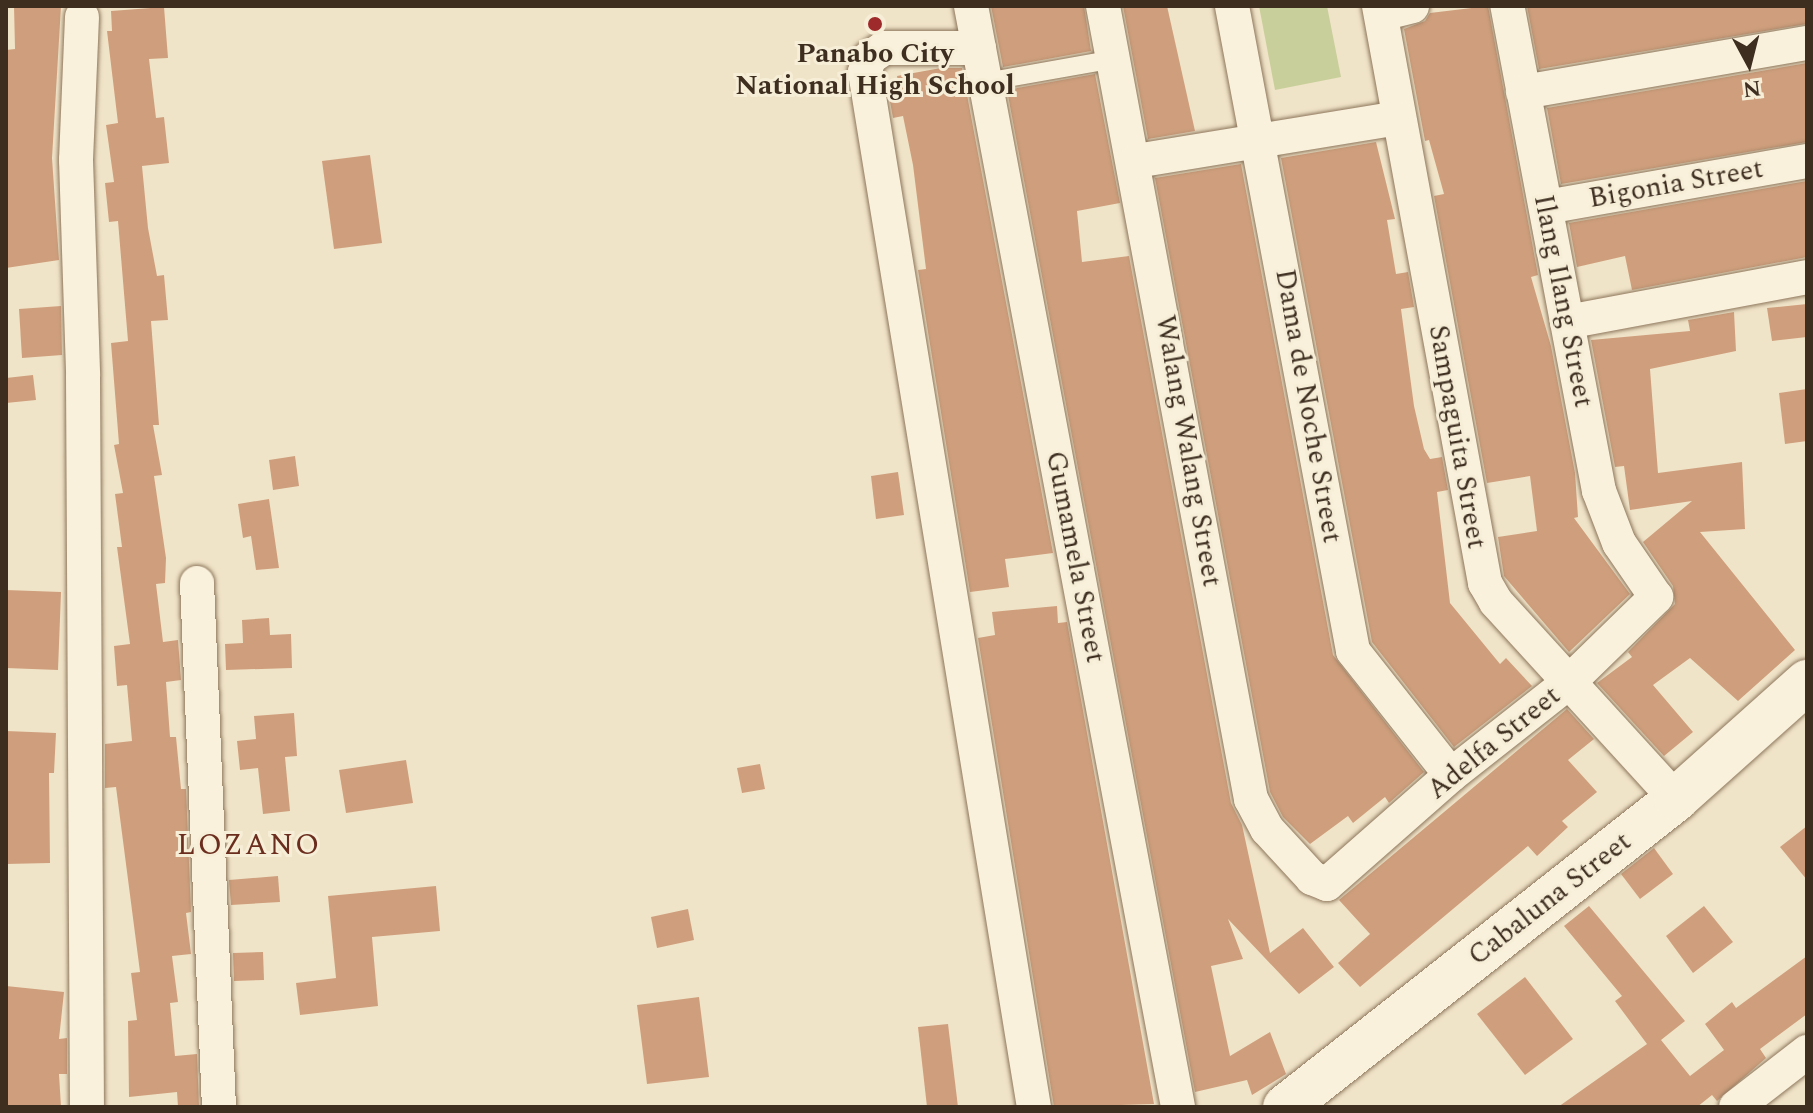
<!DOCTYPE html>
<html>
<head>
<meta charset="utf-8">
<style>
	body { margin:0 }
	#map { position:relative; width:1813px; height:1113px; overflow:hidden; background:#f0e4c8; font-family:Spectral,serif }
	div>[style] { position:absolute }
	.green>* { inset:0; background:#c9cf9b }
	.building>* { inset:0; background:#cf9f7d }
	.roads { filter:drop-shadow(0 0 2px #8d765c) drop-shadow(0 0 2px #8d765c) }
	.lane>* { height:18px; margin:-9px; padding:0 9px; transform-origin:9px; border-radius:9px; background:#faf1dc }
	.street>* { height:34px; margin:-17px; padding:0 17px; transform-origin:17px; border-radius:17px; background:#faf1dc }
	.secondary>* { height:44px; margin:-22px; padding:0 22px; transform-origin:22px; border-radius:22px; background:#faf1dc }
	.dots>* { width:22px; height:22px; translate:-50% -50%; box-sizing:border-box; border:4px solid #f7eed8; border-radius:50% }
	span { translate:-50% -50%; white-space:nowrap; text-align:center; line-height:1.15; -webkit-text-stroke:6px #f7eed8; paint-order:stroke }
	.poi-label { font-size:28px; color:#3d2e20; font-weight:700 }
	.street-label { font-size:28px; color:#3d2e20 }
	.neighbourhood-label { font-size:30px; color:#6b2e1e; letter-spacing:2px }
	.frame { position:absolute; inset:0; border:8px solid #3d2e20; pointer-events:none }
	.north { position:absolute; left:1709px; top:24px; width:80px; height:80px; -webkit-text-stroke:6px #f7eed8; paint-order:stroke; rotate:173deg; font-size:22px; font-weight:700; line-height:32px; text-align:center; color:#3d2e20 }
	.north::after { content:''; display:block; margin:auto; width:28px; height:36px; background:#3d2e20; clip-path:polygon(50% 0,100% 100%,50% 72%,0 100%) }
</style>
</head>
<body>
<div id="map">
	<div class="green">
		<div style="clip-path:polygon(1259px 6px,1327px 6px,1341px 77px,1275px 90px)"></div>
	</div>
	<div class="building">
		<div style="clip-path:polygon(14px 6px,61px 6px,52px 158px,59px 260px,6px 268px,6px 50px,15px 49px)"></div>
		<div style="clip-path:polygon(991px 6px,1084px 6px,1091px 51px,1003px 67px)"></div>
		<div style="clip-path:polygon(1123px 6px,1167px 6px,1195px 131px,1148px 139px)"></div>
		<div style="clip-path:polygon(1488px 6px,1538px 275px,1531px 277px,1551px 346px,1575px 473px,1578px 517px,1574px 518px,1630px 594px,1569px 652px,1504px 576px,1498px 537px,1537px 531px,1530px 476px,1487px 483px,1434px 196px,1444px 194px,1429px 140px,1425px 141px,1404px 29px,1425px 21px,1430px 13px)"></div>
		<div style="clip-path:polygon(1527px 6px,1807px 6px,1807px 24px,1539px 69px)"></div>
		<div style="clip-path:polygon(164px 7px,168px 58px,149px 59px,156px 118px,164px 117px,169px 163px,142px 166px,148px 228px,157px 276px,164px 275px,168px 320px,151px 321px,159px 425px,153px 425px,162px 475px,154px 476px,166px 558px,165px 583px,156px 584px,163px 642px,178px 640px,181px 680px,166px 682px,170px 737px,176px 737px,181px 789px,186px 789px,191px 912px,186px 913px,191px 954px,172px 956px,178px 1002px,170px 1003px,175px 1056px,197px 1054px,199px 1107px,178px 1107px,177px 1092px,129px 1097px,128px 1021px,137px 1020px,131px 973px,140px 972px,116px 787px,105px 788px,105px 744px,132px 741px,127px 685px,117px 686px,114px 646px,130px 644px,117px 547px,122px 547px,115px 494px,123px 493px,114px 445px,119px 444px,111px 343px,128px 341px,118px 221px,109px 222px,105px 183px,114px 182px,106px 125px,118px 123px,107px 31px,112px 31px,111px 11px)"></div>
		<div style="clip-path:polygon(1807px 63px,1807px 142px,1561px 184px,1547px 108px)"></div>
		<div style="clip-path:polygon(941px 68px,962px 68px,1053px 553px,1005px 559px,1009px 587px,970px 592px,918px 270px,926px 269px,913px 165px,903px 116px,893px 118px,889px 96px,900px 94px,897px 76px)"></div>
		<div style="clip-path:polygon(1095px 74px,1120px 203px,1077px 211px,1082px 262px,1129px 256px,1231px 803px,1242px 825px,1270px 953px,1303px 928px,1334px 967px,1299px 994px,1228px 919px,1243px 959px,1211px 966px,1230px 1056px,1270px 1032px,1286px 1074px,1252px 1095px,1247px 1080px,1195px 1092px,1007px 90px)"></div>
		<div style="clip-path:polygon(1376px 142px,1395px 219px,1387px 220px,1396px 274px,1408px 272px,1414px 307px,1401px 309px,1414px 406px,1424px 449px,1430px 459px,1442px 457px,1448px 490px,1437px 492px,1450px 603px,1500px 664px,1506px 658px,1532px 686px,1454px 747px,1372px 642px,1281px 158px)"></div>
		<div style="clip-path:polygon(370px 155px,382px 243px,334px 249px,322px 161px)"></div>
		<div style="clip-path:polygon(1241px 164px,1333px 655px,1424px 772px,1389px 803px,1385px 797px,1353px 823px,1348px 816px,1310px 844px,1283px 817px,1270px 792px,1155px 178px)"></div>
		<div style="clip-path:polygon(1807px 181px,1807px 257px,1632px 290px,1625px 256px,1577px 267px,1569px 223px)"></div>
		<div style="clip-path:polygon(1807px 304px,1807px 337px,1772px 341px,1767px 308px)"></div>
		<div style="clip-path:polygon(61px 306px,62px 355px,22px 358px,19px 309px)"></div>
		<div style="clip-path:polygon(1734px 312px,1736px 351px,1650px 369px,1658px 473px,1742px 462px,1745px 529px,1700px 532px,1795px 650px,1738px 701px,1690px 658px,1653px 685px,1693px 732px,1664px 756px,1597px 683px,1632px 657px,1628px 652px,1675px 604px,1673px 586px,1643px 542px,1692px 501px,1630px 510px,1624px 466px,1615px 467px,1591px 340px,1690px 331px,1688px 320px)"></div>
		<div style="clip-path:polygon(33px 375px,36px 400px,6px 403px,6px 378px)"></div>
		<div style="clip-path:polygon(1807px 389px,1807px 441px,1785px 444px,1779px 393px)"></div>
		<div style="clip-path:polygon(295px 456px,299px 486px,273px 490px,269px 460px)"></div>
		<div style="clip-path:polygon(898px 472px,904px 515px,876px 519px,871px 476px)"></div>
		<div style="clip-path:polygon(269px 499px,279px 568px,256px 570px,251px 536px,243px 538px,238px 504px)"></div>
		<div style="clip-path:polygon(6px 590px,61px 592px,58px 670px,6px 668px)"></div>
		<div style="clip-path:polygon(1057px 606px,1058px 623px,1067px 622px,1154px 1104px,1054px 1107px,978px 638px,995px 635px,992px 612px)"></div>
		<div style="clip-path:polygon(269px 618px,270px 635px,291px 634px,292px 668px,226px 670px,225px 644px,243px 643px,242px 620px)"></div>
		<div style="clip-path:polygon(1567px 709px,1594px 739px,1568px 760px,1597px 792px,1562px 821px,1568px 827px,1537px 856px,1528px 846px,1360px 987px,1338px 963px,1370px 934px,1339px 900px)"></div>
		<div style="clip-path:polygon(294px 713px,297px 756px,285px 757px,290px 811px,263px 814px,258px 768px,240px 770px,237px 741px,256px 739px,254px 716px)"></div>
		<div style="clip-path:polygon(6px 731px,56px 733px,54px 773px,49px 773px,50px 863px,6px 864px)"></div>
		<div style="clip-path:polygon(406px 760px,413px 803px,346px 813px,339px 770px)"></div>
		<div style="clip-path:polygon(760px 764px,765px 789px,742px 793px,737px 768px)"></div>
		<div style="clip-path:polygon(1807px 826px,1807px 880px,1780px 847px)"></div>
		<div style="clip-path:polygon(1654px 848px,1673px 874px,1640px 899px,1621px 874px)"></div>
		<div style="clip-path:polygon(278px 876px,280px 902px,231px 905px,229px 880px)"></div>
		<div style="clip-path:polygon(436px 886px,440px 931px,372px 937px,378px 1006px,300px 1015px,296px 983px,336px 978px,328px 896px)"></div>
		<div style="clip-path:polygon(1589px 906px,1685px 1021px,1661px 1040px,1690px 1076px,1724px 1050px,1705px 1024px,1732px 1002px,1736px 1008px,1807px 956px,1807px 1014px,1760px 1049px,1766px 1058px,1717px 1101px,1712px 1095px,1697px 1107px,1558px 1107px,1647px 1044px,1615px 1001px,1622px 996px,1564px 926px)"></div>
		<div style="clip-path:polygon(1704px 906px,1733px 942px,1693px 973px,1666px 936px)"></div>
		<div style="clip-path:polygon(688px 909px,694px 940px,657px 948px,651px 917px)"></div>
		<div style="clip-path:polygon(263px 952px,264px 980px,234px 981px,233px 953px)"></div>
		<div style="clip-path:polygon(1525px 977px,1573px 1039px,1525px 1075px,1477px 1014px)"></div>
		<div style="clip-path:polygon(6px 986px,64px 992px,59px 1039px,67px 1038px,67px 1074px,59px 1074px,61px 1107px,6px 1107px)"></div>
		<div style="clip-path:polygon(699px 997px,709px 1077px,647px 1084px,637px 1005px)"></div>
		<div style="clip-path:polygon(948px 1024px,958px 1107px,927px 1107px,918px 1027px)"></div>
	</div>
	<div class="roads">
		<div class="lane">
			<div style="left:985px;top:82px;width:131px;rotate:-10.1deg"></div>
		</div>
		<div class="street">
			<div style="left:971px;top:6px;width:1120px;rotate:79.35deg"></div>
			<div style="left:1103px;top:6px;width:807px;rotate:79.43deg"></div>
			<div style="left:1251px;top:799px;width:34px;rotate:62deg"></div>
			<div style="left:1267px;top:829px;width:67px;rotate:47.4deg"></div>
			<div style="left:1312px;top:878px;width:16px;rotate:22deg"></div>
			<div style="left:1327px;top:884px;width:165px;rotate:-41.3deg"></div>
			<div style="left:1451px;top:775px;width:150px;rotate:-38.2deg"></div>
			<div style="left:1569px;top:682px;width:122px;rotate:-44.3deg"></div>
			<div style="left:1656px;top:597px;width:65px;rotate:-124.4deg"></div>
			<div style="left:1619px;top:543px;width:56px;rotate:-111deg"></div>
			<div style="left:1599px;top:491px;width:494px;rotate:-100.7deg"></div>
			<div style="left:1232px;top:6px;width:656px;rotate:79.37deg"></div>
			<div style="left:1353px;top:651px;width:158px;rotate:51.7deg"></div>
			<div style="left:1379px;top:6px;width:587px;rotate:79.59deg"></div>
			<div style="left:1485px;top:583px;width:22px;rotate:60deg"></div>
			<div style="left:1496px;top:602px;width:267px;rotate:47.6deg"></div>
			<div style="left:1381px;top:14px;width:32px;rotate:-14deg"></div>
			<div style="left:82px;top:17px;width:143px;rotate:92.4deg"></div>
			<div style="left:76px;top:160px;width:216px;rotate:88.1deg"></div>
			<div style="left:83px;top:376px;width:731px;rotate:89.69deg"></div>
			<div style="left:979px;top:48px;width:95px;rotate:180deg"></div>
			<div style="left:884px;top:48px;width:18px;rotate:146deg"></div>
			<div style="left:869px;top:58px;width:15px;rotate:106deg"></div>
			<div style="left:865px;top:72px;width:1049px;rotate:80.73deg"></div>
			<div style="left:1523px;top:92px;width:288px;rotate:-9.8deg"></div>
			<div style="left:1136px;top:161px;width:266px;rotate:-9.3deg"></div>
			<div style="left:1546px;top:207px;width:265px;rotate:-10deg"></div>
			<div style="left:1567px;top:322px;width:244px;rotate:-10.6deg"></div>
			<div style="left:197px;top:583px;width:524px;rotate:87.6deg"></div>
			<div style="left:1736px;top:1107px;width:90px;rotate:-37.8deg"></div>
		</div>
		<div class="secondary">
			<div style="left:1285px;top:1107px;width:498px;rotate:-38.2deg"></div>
			<div style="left:1676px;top:799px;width:176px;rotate:-41.8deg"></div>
		</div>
	</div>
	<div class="dots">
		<div style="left:875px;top:24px;background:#9e2a2b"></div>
	</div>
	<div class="poi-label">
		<span style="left:875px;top:70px">Panabo City<br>National High School</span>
	</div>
	<div class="street-label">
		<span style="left:1676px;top:184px;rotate:-10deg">Bigonia Street</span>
		<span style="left:1563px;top:301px;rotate:79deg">Ilang Ilang Street</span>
		<span style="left:1308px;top:406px;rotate:80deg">Dama de Noche Street</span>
		<span style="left:1457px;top:437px;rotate:80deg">Sampaguita Street</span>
		<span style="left:1188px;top:451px;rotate:80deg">Walang Walang Street</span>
		<span style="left:1075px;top:557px;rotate:79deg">Gumamela Street</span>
		<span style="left:1494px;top:743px;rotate:-39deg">Adelfa Street</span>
		<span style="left:1550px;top:899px;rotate:-38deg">Cabaluna Street</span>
	</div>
	<div class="neighbourhood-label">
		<span style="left:249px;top:845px">LOZANO</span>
	</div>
	<div class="frame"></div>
	<div class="north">N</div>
</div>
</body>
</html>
